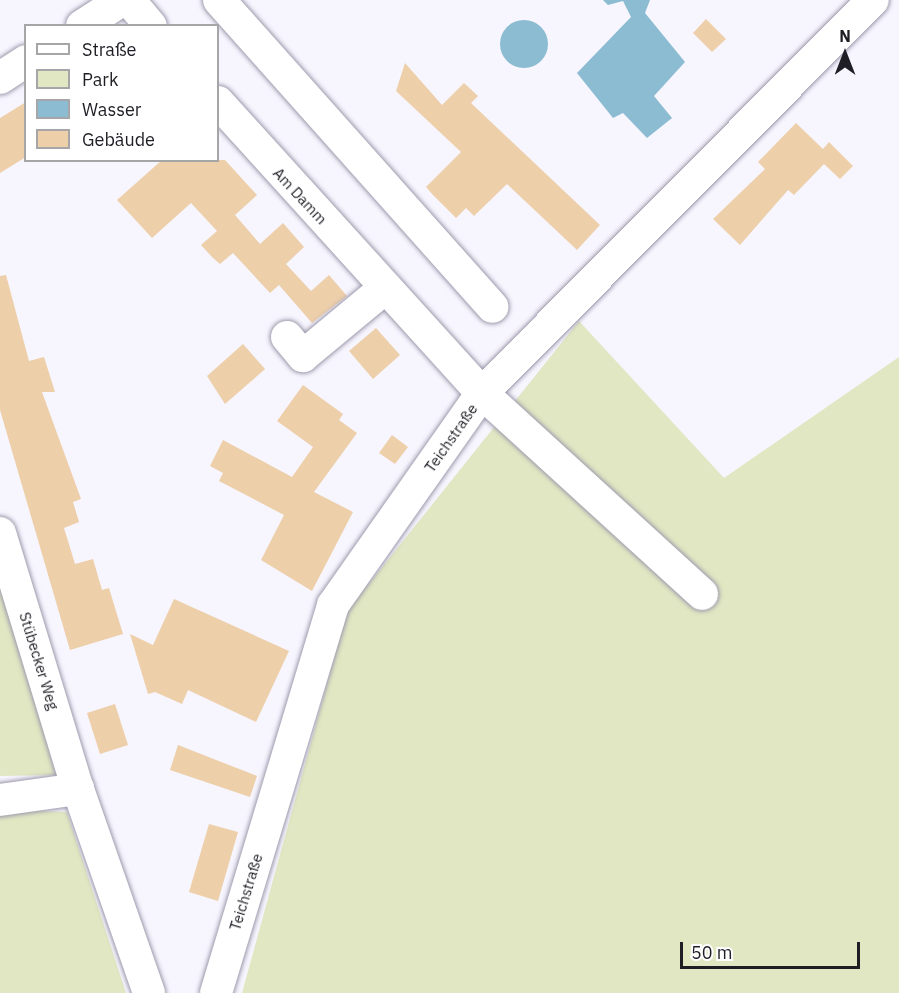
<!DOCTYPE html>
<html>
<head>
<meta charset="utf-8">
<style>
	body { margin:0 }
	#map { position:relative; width:899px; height:993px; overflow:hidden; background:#f7f5fe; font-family:"IBM Plex Sans",sans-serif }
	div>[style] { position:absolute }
	.green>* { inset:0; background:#e0e7c2 }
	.water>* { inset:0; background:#8bbcd1 }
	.round { border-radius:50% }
	.building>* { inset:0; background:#edcfaa }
	.roads { filter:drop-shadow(0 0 2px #9e9aad) drop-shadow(0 0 2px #9e9aad) }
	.minor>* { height:32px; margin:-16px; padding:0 16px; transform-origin:16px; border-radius:16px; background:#fff }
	span { translate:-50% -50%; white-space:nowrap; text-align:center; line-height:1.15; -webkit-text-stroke:4.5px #fff; paint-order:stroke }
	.street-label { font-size:15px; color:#201e25 }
	.legend { position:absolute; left:24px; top:24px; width:195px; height:138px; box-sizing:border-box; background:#fff; border:2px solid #a6a5a8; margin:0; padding:8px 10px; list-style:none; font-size:18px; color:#201e25 }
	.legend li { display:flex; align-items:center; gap:12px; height:30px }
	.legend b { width:30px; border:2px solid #a6a5a8 }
	.north { position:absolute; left:815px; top:24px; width:60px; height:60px; -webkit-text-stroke:4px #fff; paint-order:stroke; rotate:0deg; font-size:16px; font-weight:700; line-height:24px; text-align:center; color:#201e25 }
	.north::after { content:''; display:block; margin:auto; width:21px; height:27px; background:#201e25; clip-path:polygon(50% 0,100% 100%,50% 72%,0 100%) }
	.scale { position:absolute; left:680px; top:942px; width:180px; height:27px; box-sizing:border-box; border:3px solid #201e25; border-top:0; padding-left:8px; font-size:18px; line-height:21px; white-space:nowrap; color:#201e25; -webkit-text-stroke:4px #fff; paint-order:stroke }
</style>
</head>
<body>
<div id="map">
	<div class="green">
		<div style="clip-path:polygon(579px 321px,724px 478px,899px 357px,899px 993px,242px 993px,347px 611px)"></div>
		<div style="clip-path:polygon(0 581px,56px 775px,0 776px)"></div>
		<div style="clip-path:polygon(0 809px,67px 812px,126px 993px,0 993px)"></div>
	</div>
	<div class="water">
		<div style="clip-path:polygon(603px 0,650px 0,645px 13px,685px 62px,654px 96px,672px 118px,647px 138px,623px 113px,613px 118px,577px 73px,631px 17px,623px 1px,608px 5px)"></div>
		<div class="round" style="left:500px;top:20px;width:48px;height:48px"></div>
	</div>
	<div class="building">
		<div style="clip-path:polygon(706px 19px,726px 39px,712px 52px,693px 33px)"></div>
		<div style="clip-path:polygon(405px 63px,442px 105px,464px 83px,478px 96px,471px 103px,600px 225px,577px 250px,507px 184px,474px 216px,466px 208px,456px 218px,433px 195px,426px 187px,461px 152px,396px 91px)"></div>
		<div style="clip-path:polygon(26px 102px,26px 157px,0 173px,0 118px)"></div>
		<div style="clip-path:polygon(796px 123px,823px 149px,829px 142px,853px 166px,840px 179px,824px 164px,794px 195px,788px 190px,740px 245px,713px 219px,765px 169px,758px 162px)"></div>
		<div style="clip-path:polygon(162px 160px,225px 160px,257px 195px,235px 215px,260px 244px,283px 223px,304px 247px,286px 264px,311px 291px,329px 275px,347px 296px,312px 323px,279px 285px,270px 293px,233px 253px,220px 264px,212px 257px,201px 245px,217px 231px,191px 203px,152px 238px,117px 200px)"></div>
		<div style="clip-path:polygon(6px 275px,29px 361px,44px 357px,55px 392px,42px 392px,81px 499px,73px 502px,79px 522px,64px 528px,75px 564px,93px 559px,102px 590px,109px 588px,123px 634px,70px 650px,0 410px,0 276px)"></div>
		<div style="clip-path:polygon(376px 328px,400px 355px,373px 379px,349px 351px)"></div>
		<div style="clip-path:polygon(243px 344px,265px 369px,225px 404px,207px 376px)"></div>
		<div style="clip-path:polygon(303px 385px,343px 414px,339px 420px,357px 433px,314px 492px,353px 512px,312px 591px,261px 560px,284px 515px,219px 481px,223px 473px,210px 466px,223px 440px,292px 477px,313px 447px,277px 421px)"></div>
		<div style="clip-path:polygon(392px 435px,408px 447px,395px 464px,379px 453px)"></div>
		<div style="clip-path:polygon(174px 599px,289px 651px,256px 722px,188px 690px,182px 704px,155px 692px,148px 694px,130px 634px,153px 645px)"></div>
		<div style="clip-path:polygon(115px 704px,128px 745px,100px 754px,87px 713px)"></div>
		<div style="clip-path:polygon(178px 745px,257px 776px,250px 797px,170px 770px)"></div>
		<div style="clip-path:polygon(209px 824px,238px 832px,218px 901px,189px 892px)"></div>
	</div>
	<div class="roads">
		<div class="minor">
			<div style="left:129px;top:0;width:34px;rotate:50deg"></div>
			<div style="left:219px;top:0;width:411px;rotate:48.3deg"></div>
			<div style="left:82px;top:26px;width:48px;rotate:-33deg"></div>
			<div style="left:0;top:78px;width:31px;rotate:-33deg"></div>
			<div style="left:218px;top:102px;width:393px;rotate:47.8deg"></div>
			<div style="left:482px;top:393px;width:298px;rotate:42.4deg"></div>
			<div style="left:287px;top:337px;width:25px;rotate:50deg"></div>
			<div style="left:303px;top:356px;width:107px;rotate:-39.7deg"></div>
			<div style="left:0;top:533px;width:268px;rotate:73.1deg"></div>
			<div style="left:78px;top:789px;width:216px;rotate:70.8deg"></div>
			<div style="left:0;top:800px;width:79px;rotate:-8deg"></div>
			<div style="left:216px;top:993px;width:405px;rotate:-73.2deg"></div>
			<div style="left:333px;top:605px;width:259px;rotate:-54.9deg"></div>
			<div style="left:482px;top:393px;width:554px;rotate:-45.15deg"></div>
		</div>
	</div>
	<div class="street-label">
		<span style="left:300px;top:196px;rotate:47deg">Am Damm</span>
		<span style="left:451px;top:438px;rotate:-55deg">Teichstraße</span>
		<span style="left:39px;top:661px;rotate:73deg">Stübecker Weg</span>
		<span style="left:246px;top:892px;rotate:-73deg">Teichstraße</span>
	</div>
	<ul class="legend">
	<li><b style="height:8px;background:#fff"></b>Straße</li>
	<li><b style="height:16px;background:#e0e7c2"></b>Park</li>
	<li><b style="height:16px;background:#8bbcd1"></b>Wasser</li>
	<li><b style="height:16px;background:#edcfaa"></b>Gebäude</li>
	</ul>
	<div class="north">N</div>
	<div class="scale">50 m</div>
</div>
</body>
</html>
